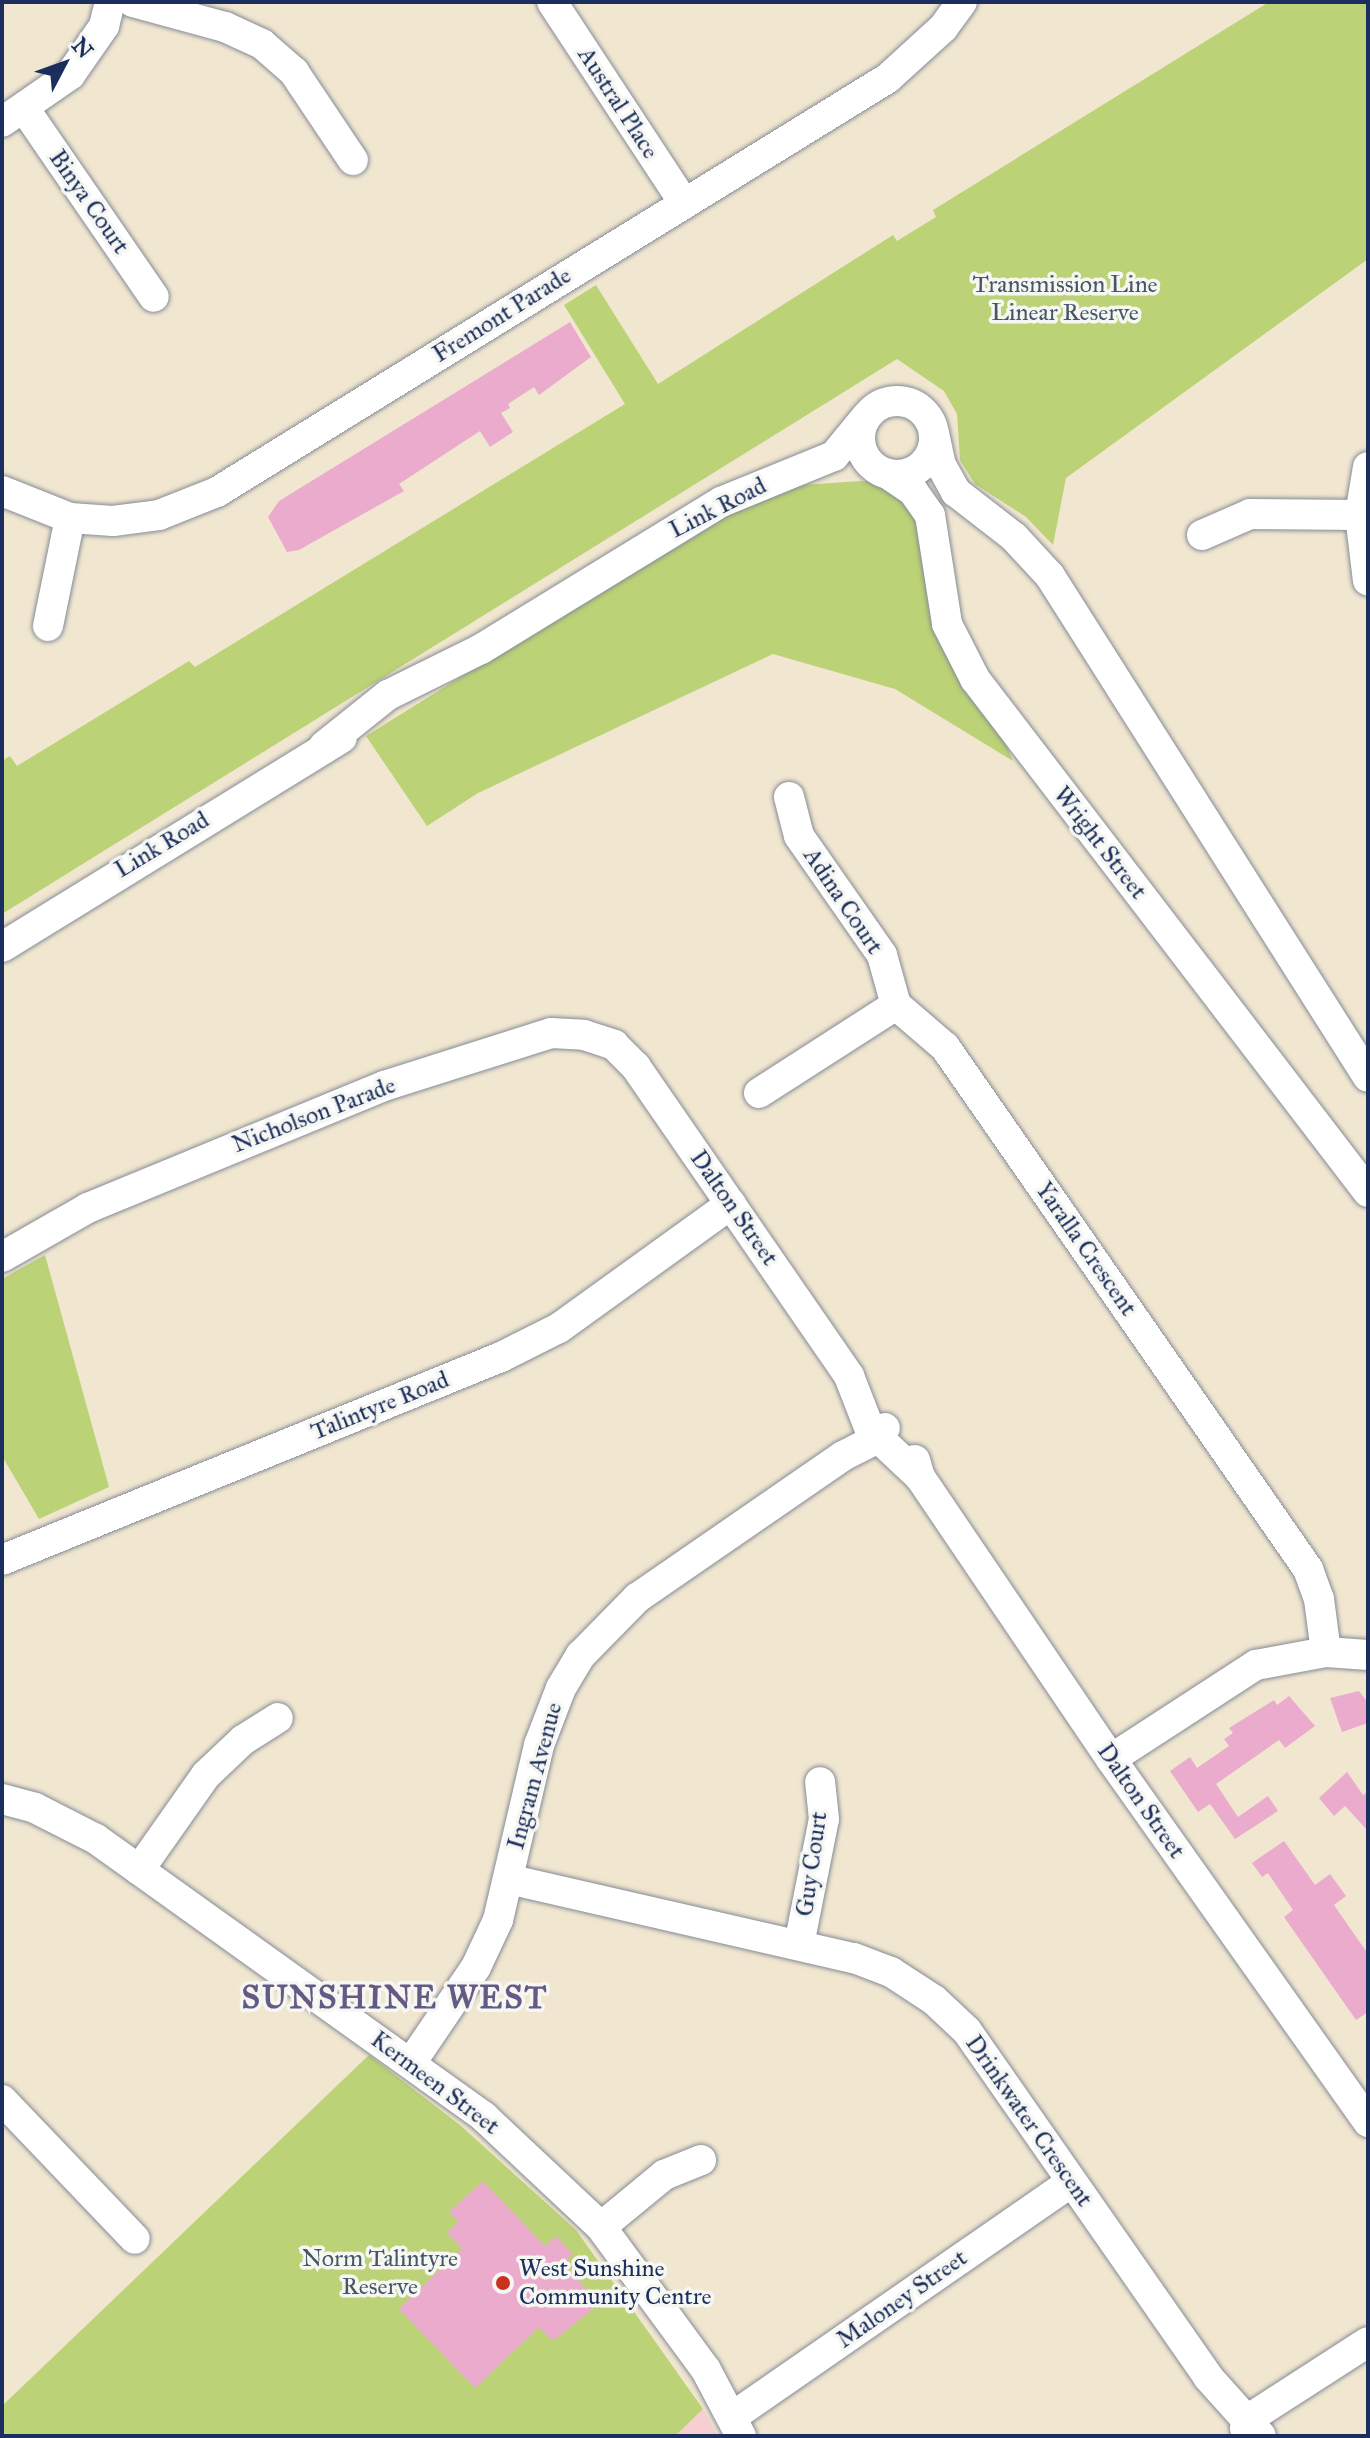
<!DOCTYPE html>
<html>
<head>
<meta charset="utf-8">
<style>
	body { margin:0 }
	#map { position:relative; width:1370px; height:2438px; overflow:hidden; background:#f1e7d0; font-family:"IM FELL Great Primer",serif }
	div>[style] { position:absolute }
	.built>* { inset:0; background:#f7cfd3 }
	.green>* { inset:0; background:#bbd276 }
	.building>* { inset:0; background:#eaabcd }
	.roads { filter:drop-shadow(0 0 2px #868b97) drop-shadow(0 0 2px #868b97) }
	.minor>* { height:30px; margin:-15px; padding:0 15px; transform-origin:15px; border-radius:15px; background:#fff }
	.minor>.ring { margin:-15px; padding:0; box-sizing:content-box; background:none; border:30px solid #fff; border-radius:50% }
	.dots>* { width:22px; height:22px; translate:-50% -50%; box-sizing:border-box; border:4px solid #f6f6f2; border-radius:50% }
	span { translate:-50% -50%; white-space:nowrap; text-align:center; line-height:1.15; -webkit-text-stroke:7px #f6f6f2; paint-order:stroke }
	.street-label { font-size:24px; color:#1b2f5e }
	.park-label { font-size:24px; color:#435864 }
	.poi-label { font-size:24px; color:#1b2f5e }
	.left { translate:0 -50%; text-align:left }
	.district-label { font-size:32px; color:#635a85; font-weight:700; letter-spacing:2px }
	.frame { position:absolute; inset:0; border:4px solid #1b2f5e; pointer-events:none }
	.north { position:absolute; left:24px; top:24px; width:80px; height:80px; -webkit-text-stroke:6px #f6f6f2; paint-order:stroke; rotate:49deg; font-size:22px; font-weight:700; line-height:32px; text-align:center; color:#1b2f5e }
	.north::after { content:''; display:block; margin:auto; width:28px; height:36px; background:#1b2f5e; clip-path:polygon(50% 0,100% 100%,50% 72%,0 100%) }
</style>
</head>
<body>
<div id="map">
	<div class="built">
		<div style="clip-path:polygon(703px 2409px,718px 2436px,675px 2436px)"></div>
	</div>
	<div class="green">
		<div style="clip-path:polygon(1269px 2px,1368px 2px,1368px 259px,1066px 478px,1053px 545px,1026px 517px,975px 484px,960px 460px,957px 414px,944px 391px,897px 359px,2px 914px,2px 761px,10px 756px,17px 766px,189px 661px,195px 667px,625px 404px,564px 305px,596px 285px,658px 384px,893px 235px,897px 241px,936px 217px,933px 210px)"></div>
		<div style="clip-path:polygon(861px 481px,881px 482px,911px 506px,1013px 761px,895px 689px,773px 654px,478px 793px,427px 826px,366px 736px,719px 516px,802px 485px)"></div>
		<div style="clip-path:polygon(45px 1255px,109px 1487px,39px 1519px,2px 1456px,2px 1279px)"></div>
		<div style="clip-path:polygon(369px 2055px,460px 2125px,576px 2230px,703px 2409px,675px 2436px,2px 2436px,2px 2406px)"></div>
	</div>
	<div class="building">
		<div style="clip-path:polygon(570px 322px,591px 357px,539px 395px,534px 387px,508px 404px,510px 408px,501px 413px,513px 432px,490px 447px,480px 431px,399px 484px,404px 491px,299px 550px,287px 552px,268px 517px,279px 501px)"></div>
		<div style="clip-path:polygon(1359px 1691px,1368px 1703px,1368px 1723px,1342px 1732px,1330px 1698px)"></div>
		<div style="clip-path:polygon(1289px 1696px,1315px 1726px,1285px 1748px,1279px 1740px,1216px 1784px,1238px 1817px,1268px 1796px,1278px 1811px,1235px 1839px,1210px 1804px,1198px 1812px,1170px 1771px,1190px 1757px,1197px 1768px,1229px 1746px,1224px 1739px,1233px 1733px,1229px 1728px,1274px 1700px,1277px 1705px)"></div>
		<div style="clip-path:polygon(1347px 1772px,1363px 1795px,1368px 1792px,1368px 1831px,1345px 1806px,1334px 1816px,1319px 1798px)"></div>
		<div style="clip-path:polygon(1284px 1841px,1315px 1885px,1330px 1874px,1346px 1896px,1334px 1905px,1368px 1954px,1368px 2012px,1356px 2020px,1284px 1917px,1293px 1910px,1268px 1873px,1262px 1877px,1252px 1863px)"></div>
		<div style="clip-path:polygon(483px 2181px,545px 2246px,556px 2236px,573px 2254px,563px 2264px,600px 2303px,553px 2341px,539px 2327px,475px 2388px,399px 2309px,462px 2248px,447px 2233px,458px 2222px,449px 2212px)"></div>
	</div>
	<div class="roads">
		<div class="minor">
			<div style="left:133px;top:2px;width:95px;rotate:15.2deg"></div>
			<div style="left:225px;top:27px;width:41px;rotate:24.7deg"></div>
			<div style="left:262px;top:44px;width:43px;rotate:41.2deg"></div>
			<div style="left:294px;top:72px;width:106px;rotate:56.2deg"></div>
			<div style="left:552px;top:2px;width:240px;rotate:56.7deg"></div>
			<div style="left:24px;top:108px;width:229px;rotate:55.5deg"></div>
			<div style="left:2px;top:122px;width:83px;rotate:-34.7deg"></div>
			<div style="left:70px;top:75px;width:60px;rotate:-55.2deg"></div>
			<div style="left:104px;top:26px;width:25px;rotate:-76deg"></div>
			<div class="ring" style="left:860px;top:401px;width:44px;height:44px"></div>
			<div style="left:934px;top:433px;width:33px;rotate:78deg"></div>
			<div style="left:941px;top:465px;width:31px;rotate:61deg"></div>
			<div style="left:956px;top:492px;width:73px;rotate:37.8deg"></div>
			<div style="left:1014px;top:537px;width:53px;rotate:47.3deg"></div>
			<div style="left:1050px;top:576px;width:593px;rotate:57.6deg"></div>
			<div style="left:1368px;top:467px;width:49px;rotate:99.5deg"></div>
			<div style="left:1360px;top:515px;width:66px;rotate:83.1deg"></div>
			<div style="left:888px;top:474px;width:30px;rotate:34deg"></div>
			<div style="left:913px;top:491px;width:29px;rotate:55deg"></div>
			<div style="left:930px;top:515px;width:110px;rotate:81.1deg"></div>
			<div style="left:947px;top:624px;width:62px;rotate:63deg"></div>
			<div style="left:975px;top:679px;width:646px;rotate:52.54deg"></div>
			<div style="left:2px;top:491px;width:73px;rotate:21.7deg"></div>
			<div style="left:70px;top:518px;width:43px;rotate:4deg"></div>
			<div style="left:113px;top:521px;width:46px;rotate:-7.4deg"></div>
			<div style="left:159px;top:515px;width:62px;rotate:-21.6deg"></div>
			<div style="left:217px;top:492px;width:788px;rotate:-31.67deg"></div>
			<div style="left:888px;top:78px;width:74px;rotate:-42.3deg"></div>
			<div style="left:943px;top:28px;width:32px;rotate:-54deg"></div>
			<div style="left:1202px;top:535px;width:52px;rotate:-23.6deg"></div>
			<div style="left:1250px;top:514px;width:110px;rotate:0.5deg"></div>
			<div style="left:48px;top:626px;width:110px;rotate:-78.5deg"></div>
			<div style="left:324px;top:746px;width:82px;rotate:-38.6deg"></div>
			<div style="left:388px;top:695px;width:104px;rotate:-26.3deg"></div>
			<div style="left:481px;top:649px;width:281px;rotate:-31.5deg"></div>
			<div style="left:721px;top:502px;width:122px;rotate:-22.2deg"></div>
			<div style="left:834px;top:456px;width:50px;rotate:-50.6deg"></div>
			<div style="left:789px;top:797px;width:40px;rotate:75.6deg"></div>
			<div style="left:799px;top:836px;width:145px;rotate:55.1deg"></div>
			<div style="left:882px;top:955px;width:52px;rotate:74.4deg"></div>
			<div style="left:2px;top:947px;width:399px;rotate:-31.6deg"></div>
			<div style="left:759px;top:1093px;width:163px;rotate:-32.7deg"></div>
			<div style="left:896px;top:1005px;width:65px;rotate:40.6deg"></div>
			<div style="left:945px;top:1047px;width:636px;rotate:55.19deg"></div>
			<div style="left:1308px;top:1569px;width:32px;rotate:70deg"></div>
			<div style="left:1319px;top:1599px;width:53px;rotate:82.5deg"></div>
			<div style="left:2px;top:1257px;width:99px;rotate:-29.7deg"></div>
			<div style="left:88px;top:1208px;width:320px;rotate:-22.4deg"></div>
			<div style="left:384px;top:1086px;width:175px;rotate:-17.6deg"></div>
			<div style="left:551px;top:1033px;width:33px;rotate:3deg"></div>
			<div style="left:584px;top:1035px;width:32px;rotate:18deg"></div>
			<div style="left:614px;top:1045px;width:31px;rotate:45deg"></div>
			<div style="left:636px;top:1067px;width:375px;rotate:55.4deg"></div>
			<div style="left:849px;top:1376px;width:58px;rotate:68.7deg"></div>
			<div style="left:870px;top:1430px;width:69px;rotate:43.2deg"></div>
			<div style="left:915px;top:1460px;width:18px;rotate:74deg"></div>
			<div style="left:920px;top:1477px;width:341px;rotate:55.9deg"></div>
			<div style="left:1111px;top:1759px;width:445px;rotate:54.7deg"></div>
			<div style="left:2px;top:1560px;width:539px;rotate:-22.14deg"></div>
			<div style="left:501px;top:1357px;width:65px;rotate:-26.6deg"></div>
			<div style="left:559px;top:1328px;width:212px;rotate:-35.8deg"></div>
			<div style="left:1111px;top:1759px;width:173px;rotate:-33deg"></div>
			<div style="left:1256px;top:1665px;width:71px;rotate:-10.5deg"></div>
			<div style="left:1326px;top:1652px;width:42px;rotate:4.1deg"></div>
			<div style="left:2px;top:1799px;width:34px;rotate:15deg"></div>
			<div style="left:35px;top:1808px;width:68px;rotate:26.9deg"></div>
			<div style="left:96px;top:1839px;width:477px;rotate:35.6deg"></div>
			<div style="left:484px;top:2117px;width:161px;rotate:43.2deg"></div>
			<div style="left:601px;top:2227px;width:177px;rotate:53.7deg"></div>
			<div style="left:706px;top:2370px;width:75px;rotate:62.1deg"></div>
			<div style="left:139px;top:1870px;width:116px;rotate:-54.8deg"></div>
			<div style="left:206px;top:1775px;width:51px;rotate:-43.4deg"></div>
			<div style="left:243px;top:1740px;width:41px;rotate:-32.2deg"></div>
			<div style="left:508px;top:1879px;width:355px;rotate:12.9deg"></div>
			<div style="left:854px;top:1958px;width:40px;rotate:21deg"></div>
			<div style="left:891px;top:1972px;width:51px;rotate:33.1deg"></div>
			<div style="left:934px;top:2000px;width:45px;rotate:43.2deg"></div>
			<div style="left:967px;top:2031px;width:422px;rotate:55.1deg"></div>
			<div style="left:1208px;top:2377px;width:79px;rotate:48.1deg"></div>
			<div style="left:799px;top:1945px;width:128px;rotate:-78.8deg"></div>
			<div style="left:824px;top:1819px;width:37px;rotate:-96deg"></div>
			<div style="left:411px;top:2063px;width:116px;rotate:-55.9deg"></div>
			<div style="left:476px;top:1967px;width:52px;rotate:-64.9deg"></div>
			<div style="left:498px;top:1920px;width:180px;rotate:-76.8deg"></div>
			<div style="left:539px;top:1745px;width:61px;rotate:-68.9deg"></div>
			<div style="left:561px;top:1688px;width:39px;rotate:-59deg"></div>
			<div style="left:581px;top:1655px;width:80px;rotate:-45.5deg"></div>
			<div style="left:637px;top:1598px;width:250px;rotate:-34.6deg"></div>
			<div style="left:843px;top:1456px;width:37px;rotate:-27deg"></div>
			<div style="left:876px;top:1439px;width:14px;rotate:-51deg"></div>
			<div style="left:2px;top:2100px;width:192px;rotate:46.3deg"></div>
			<div style="left:601px;top:2227px;width:82px;rotate:-39.5deg"></div>
			<div style="left:664px;top:2175px;width:40px;rotate:-22deg"></div>
			<div style="left:732px;top:2417px;width:413px;rotate:-34.7deg"></div>
			<div style="left:1245px;top:2428px;width:11px;rotate:-63deg"></div>
			<div style="left:1250px;top:2418px;width:140px;rotate:-32.8deg"></div>
		</div>
	</div>
	<div class="dots">
		<div style="left:503px;top:2283px;background:#c8321e"></div>
	</div>
	<div class="street-label">
		<span style="left:618px;top:103px;rotate:57deg">Austral Place</span>
		<span style="left:89px;top:202px;rotate:55deg">Binya Court</span>
		<span style="left:502px;top:315px;rotate:-32deg">Fremont Parade</span>
		<span style="left:718px;top:508px;rotate:-27deg">Link Road</span>
		<span style="left:1100px;top:843px;rotate:52deg">Wright Street</span>
		<span style="left:162px;top:845px;rotate:-31deg">Link Road</span>
		<span style="left:843px;top:901px;rotate:56deg">Adina Court</span>
		<span style="left:314px;top:1115px;rotate:-21deg">Nicholson Parade</span>
		<span style="left:734px;top:1208px;rotate:55deg">Dalton Street</span>
		<span style="left:1086px;top:1249px;rotate:55deg">Yaralla Crescent</span>
		<span style="left:380px;top:1406px;rotate:-22deg">Talintyre Road</span>
		<span style="left:535px;top:1776px;rotate:-75deg">Ingram Avenue</span>
		<span style="left:1141px;top:1801px;rotate:55deg">Dalton Street</span>
		<span style="left:812px;top:1864px;rotate:-82deg">Guy Court</span>
		<span style="left:435px;top:2083px;rotate:37deg">Kermeen Street</span>
		<span style="left:1029px;top:2121px;rotate:55deg">Drinkwater Crescent</span>
		<span style="left:902px;top:2299px;rotate:-35deg">Maloney Street</span>
	</div>
	<div class="park-label">
		<span style="left:1065px;top:299px">Transmission Line<br>Linear Reserve</span>
		<span style="left:380px;top:2273px">Norm Talintyre<br>Reserve</span>
	</div>
	<div class="poi-label">
		<span class="left" style="left:519px;top:2283px">West Sunshine<br>Community Centre</span>
	</div>
	<div class="district-label">
		<span style="left:395px;top:1998px">SUNSHINE WEST</span>
	</div>
	<div class="frame"></div>
	<div class="north">N</div>
</div>
</body>
</html>
